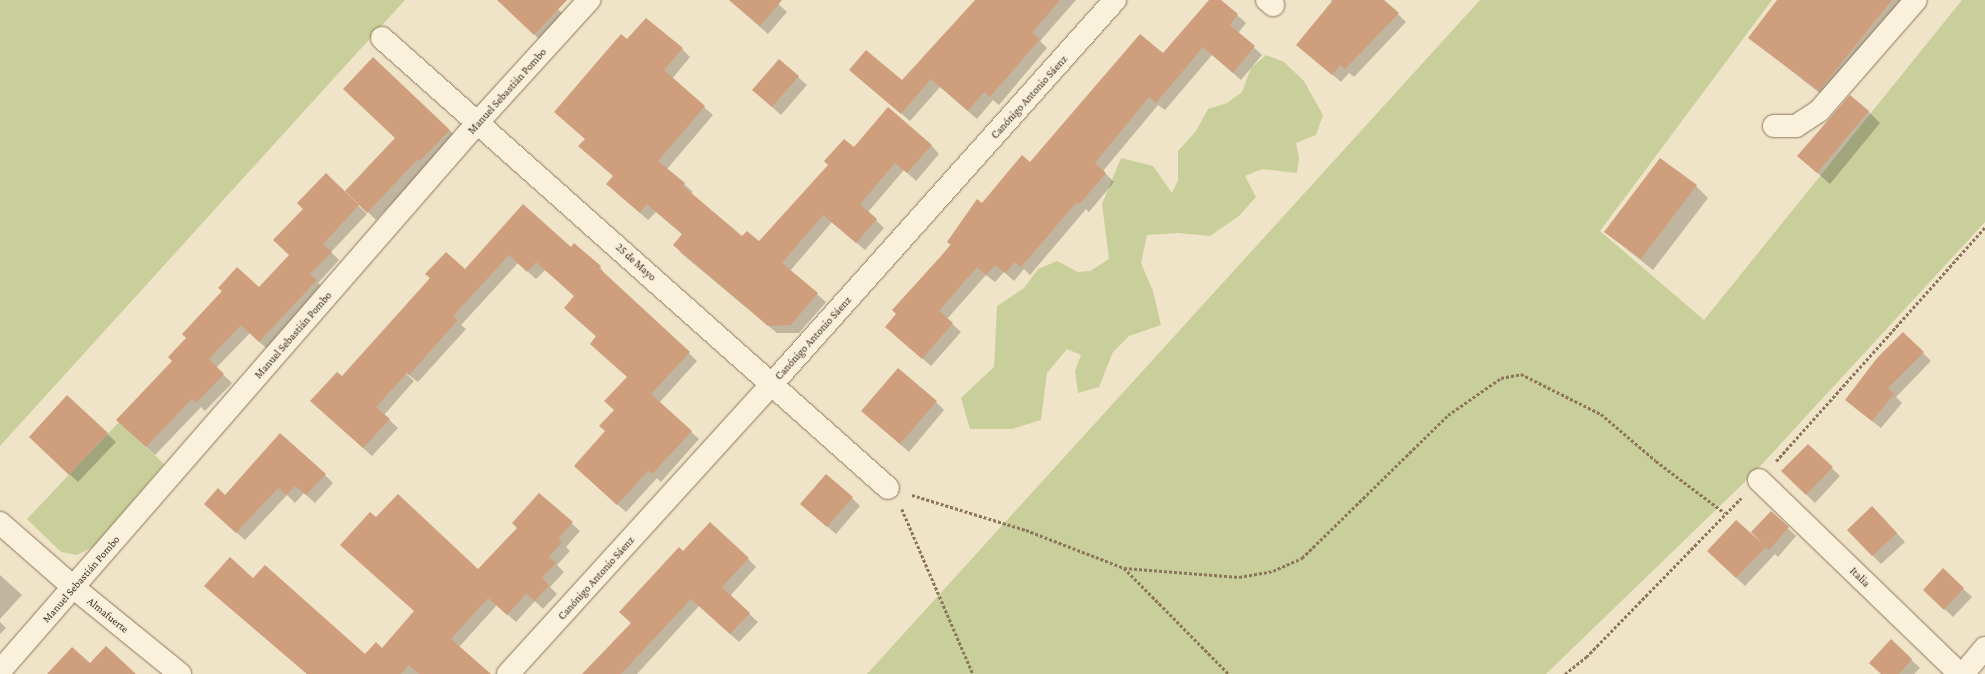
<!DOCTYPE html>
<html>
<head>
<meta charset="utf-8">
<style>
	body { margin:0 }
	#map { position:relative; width:1985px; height:674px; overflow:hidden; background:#f0e4c8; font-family:"Crimson Pro",serif }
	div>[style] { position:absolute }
	.green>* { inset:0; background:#c9cf9b }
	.shadow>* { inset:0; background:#0003 }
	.building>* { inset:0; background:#cf9f7d }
	.path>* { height:2.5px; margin-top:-1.25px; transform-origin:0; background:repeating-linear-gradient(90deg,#8d765c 0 3px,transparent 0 5px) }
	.roads { filter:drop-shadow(0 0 1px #8d765c) drop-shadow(0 0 1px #8d765c) }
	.minor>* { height:22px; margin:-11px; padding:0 11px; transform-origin:11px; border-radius:11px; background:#faf1dc }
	span { translate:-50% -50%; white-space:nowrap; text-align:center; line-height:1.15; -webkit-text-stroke:4px #f7eed8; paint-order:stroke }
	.street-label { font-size:11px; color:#3d2e20 }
</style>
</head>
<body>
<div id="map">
	<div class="green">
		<div style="clip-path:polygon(0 0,405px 0,0 446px)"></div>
		<div style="clip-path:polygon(1480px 0,1772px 0,1600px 231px,1704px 320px,1962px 0,1985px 0,1985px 222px,1753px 474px,1546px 674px,867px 674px)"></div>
		<div style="clip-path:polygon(1266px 55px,1284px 62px,1304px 81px,1323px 115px,1316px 135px,1296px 143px,1299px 158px,1297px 173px,1262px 169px,1245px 176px,1256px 197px,1239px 216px,1210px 236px,1178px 233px,1147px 235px,1141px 263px,1153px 291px,1161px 325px,1129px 336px,1113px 352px,1099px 387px,1078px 393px,1075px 371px,1081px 355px,1067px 349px,1047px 373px,1041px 420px,1012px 429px,970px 429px,961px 398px,994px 367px,997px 306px,1024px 288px,1038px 269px,1057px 261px,1078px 272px,1090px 271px,1109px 259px,1102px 204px,1121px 158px,1153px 166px,1172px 193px,1178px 180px,1178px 151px,1196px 131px,1208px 109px,1227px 103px,1242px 92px,1251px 68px)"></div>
		<div style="clip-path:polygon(119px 422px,164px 464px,93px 547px,77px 555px,61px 552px,27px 519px)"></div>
	</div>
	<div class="shadow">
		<div style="clip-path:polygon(500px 0,557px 0,553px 4px,567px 18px,543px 43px)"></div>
		<div style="clip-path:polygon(729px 0,774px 0,787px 12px,768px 34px)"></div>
		<div style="clip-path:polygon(976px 0,1076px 0,1040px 41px,1047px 48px,999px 105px,993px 100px,977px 119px,940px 87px,910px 121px,859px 78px,902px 82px)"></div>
		<div style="clip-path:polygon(1210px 0,1220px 0,1246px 23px,1238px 33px,1262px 55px,1241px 80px,1212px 55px,1165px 110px,1158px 105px,1103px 171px,1114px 182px,1089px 212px,1086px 209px,1030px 275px,1024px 269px,1014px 281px,1004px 272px,995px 282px,986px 275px,947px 319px,961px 332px,931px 366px,886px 327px,982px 204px,1163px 54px)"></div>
		<div style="clip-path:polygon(1330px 0,1383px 0,1406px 22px,1354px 77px,1349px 73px,1341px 82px,1298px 45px,1333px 2px)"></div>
		<div style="clip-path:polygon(1778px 0,1913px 0,1832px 103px,1750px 38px)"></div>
		<div style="clip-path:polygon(627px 41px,682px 49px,690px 57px,672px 79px,713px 115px,667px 169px,693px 192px,691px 194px,742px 238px,759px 242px,854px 149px,931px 145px,939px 154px,916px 181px,904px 170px,868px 212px,884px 228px,865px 250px,832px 222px,790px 271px,826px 302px,799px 333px,777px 333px,682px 254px,674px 245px,683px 235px,656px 212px,648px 220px,616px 192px,614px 176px,586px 139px,555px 112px)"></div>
		<div style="clip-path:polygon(779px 60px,807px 85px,781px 115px,753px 90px)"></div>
		<div style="clip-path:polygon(1868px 111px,1880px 123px,1830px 184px,1798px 156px)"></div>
		<div style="clip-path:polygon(449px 130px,458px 138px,427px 166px,376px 220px,347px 191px)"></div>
		<div style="clip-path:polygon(326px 175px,367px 214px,331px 252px,339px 260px,318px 283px,324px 289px,268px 350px,250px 333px,216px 368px,232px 383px,205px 411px,201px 407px,155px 455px,126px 428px,290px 255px,304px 209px)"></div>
		<div style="clip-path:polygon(1696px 186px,1708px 198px,1653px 270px,1605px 232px)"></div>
		<div style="clip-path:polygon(523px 205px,571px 249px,600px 267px,607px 277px,697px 361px,659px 403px,699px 439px,661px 482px,657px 478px,626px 512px,583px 474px,606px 432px,628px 377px,597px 337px,573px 316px,575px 296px,545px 270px,536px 279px,518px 263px,461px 325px,466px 329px,418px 382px,402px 370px,414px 381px,384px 415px,398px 428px,372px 456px,320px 409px,342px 377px,465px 270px)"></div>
		<div style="clip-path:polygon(1903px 333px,1931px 361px,1896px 397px,1902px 403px,1881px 428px,1855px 408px)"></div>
		<div style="clip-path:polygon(68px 397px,116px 442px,78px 482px,38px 445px)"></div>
		<div style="clip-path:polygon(936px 402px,944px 410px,909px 452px,871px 419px)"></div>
		<div style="clip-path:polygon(1808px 445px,1840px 476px,1815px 503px,1782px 471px)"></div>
		<div style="clip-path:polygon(325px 475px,333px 483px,315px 503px,304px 493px,295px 503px,287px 495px,245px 540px,213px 512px,226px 496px)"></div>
		<div style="clip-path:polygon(539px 494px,580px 531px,566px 547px,570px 551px,557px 565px,564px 572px,550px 587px,557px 594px,543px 609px,535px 601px,516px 622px,497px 605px,459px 647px,488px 674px,307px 674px,205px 586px,254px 579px,365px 656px,382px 649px,415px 612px,376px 519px,478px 571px,518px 528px)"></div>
		<div style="clip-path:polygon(852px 498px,860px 506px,836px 534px,801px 504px)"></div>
		<div style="clip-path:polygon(1771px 512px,1796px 536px,1778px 557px,1775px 554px,1745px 586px,1717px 560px,1765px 547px)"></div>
		<div style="clip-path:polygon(1880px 515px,1905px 542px,1881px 564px,1872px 555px)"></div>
		<div style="clip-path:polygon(683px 553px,748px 559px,756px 567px,730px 596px,758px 622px,739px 642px,699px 606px,637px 674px,584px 674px,632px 624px)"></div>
		<div style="clip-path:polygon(1943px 570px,1972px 597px,1953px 617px,1931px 596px)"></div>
		<div style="clip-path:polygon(0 575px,22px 595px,0 619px)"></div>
		<div style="clip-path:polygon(0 622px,6px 628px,0 634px)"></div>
		<div style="clip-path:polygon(1891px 641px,1920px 668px,1914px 674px,1896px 674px)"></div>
	</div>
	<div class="building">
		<div style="clip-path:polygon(497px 0,567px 0,534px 35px)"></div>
		<div style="clip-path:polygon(729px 0,782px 0,760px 26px)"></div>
		<div style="clip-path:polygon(975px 0,1060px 0,1032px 33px,1040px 39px,990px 97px,984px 92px,968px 111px,931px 79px,901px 114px,849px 70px,866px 50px,902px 80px)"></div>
		<div style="clip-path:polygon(1209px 0,1221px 0,1238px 14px,1230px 25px,1255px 46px,1233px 73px,1203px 47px,1156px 103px,1149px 97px,1095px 163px,1106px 173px,1080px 204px,1077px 202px,1021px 267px,1015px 262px,1005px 273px,995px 265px,986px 275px,977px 267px,939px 311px,953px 323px,922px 359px,885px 327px,896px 314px,892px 310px,951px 245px,947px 242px,977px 199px,982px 203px,1022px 155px,1030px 162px,1140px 34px,1163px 53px)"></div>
		<div style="clip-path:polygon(1333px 0,1384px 0,1399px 13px,1345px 69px,1340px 65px,1332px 75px,1296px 45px)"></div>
		<div style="clip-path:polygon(1777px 0,1892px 0,1819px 91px,1748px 38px)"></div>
		<div style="clip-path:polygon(646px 18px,683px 48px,664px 70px,705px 106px,658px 161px,685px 183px,683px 186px,742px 236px,747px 231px,759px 241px,828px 165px,824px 161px,844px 139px,854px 147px,888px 107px,932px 145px,907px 173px,895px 163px,860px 204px,877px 219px,856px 243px,823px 215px,782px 263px,818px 293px,791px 325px,768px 326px,673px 245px,682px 234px,647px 204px,640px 213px,606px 184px,613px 176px,578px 146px,585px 139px,554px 112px,621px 34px,627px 39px)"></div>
		<div style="clip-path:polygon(373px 57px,450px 130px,420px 161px,418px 159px,367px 213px,345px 191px,395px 138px,343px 89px)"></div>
		<div style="clip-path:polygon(779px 59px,799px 76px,772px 107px,752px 90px)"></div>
		<div style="clip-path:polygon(1850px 95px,1869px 111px,1817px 173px,1797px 156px)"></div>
		<div style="clip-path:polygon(1660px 158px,1697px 185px,1641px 259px,1604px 232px)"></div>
		<div style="clip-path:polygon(326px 173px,359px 205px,323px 244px,332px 252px,310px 274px,317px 280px,259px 342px,241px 325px,209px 359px,224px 374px,196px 403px,192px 399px,146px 447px,116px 420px,172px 361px,168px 357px,186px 338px,182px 334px,222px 291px,218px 288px,237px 267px,259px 287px,289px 255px,273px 240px,303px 209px,297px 203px)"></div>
		<div style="clip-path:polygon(523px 204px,571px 247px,574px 243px,601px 266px,599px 268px,690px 352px,651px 394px,692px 431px,652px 474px,648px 471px,617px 505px,574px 466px,605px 431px,599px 426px,614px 410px,604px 401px,627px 377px,590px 344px,596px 336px,564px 308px,574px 296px,536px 262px,527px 272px,509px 255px,453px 316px,458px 320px,409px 375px,407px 373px,376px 407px,390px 419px,363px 448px,310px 401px,337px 372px,342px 376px,430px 278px,425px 274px,446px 252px,465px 269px)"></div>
		<div style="clip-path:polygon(1903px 332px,1924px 352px,1888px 388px,1894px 394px,1872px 421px,1845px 400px,1877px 358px)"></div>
		<div style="clip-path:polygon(898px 368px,937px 401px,900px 444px,861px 411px)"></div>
		<div style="clip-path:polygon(67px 395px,108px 433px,69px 475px,29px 437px)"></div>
		<div style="clip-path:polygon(280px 433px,326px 474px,306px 495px,295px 486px,286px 495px,278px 488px,236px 533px,204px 504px,218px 488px,225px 495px)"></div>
		<div style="clip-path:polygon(1808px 444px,1833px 467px,1806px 495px,1781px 471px)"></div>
		<div style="clip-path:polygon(826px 474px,853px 497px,827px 527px,800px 504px)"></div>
		<div style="clip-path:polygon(539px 493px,573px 522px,558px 539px,562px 542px,549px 557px,556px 563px,542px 578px,549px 585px,535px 601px,526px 594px,507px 615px,488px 598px,451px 639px,491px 674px,419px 674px,409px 665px,401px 674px,307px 674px,204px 586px,230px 557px,253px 578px,265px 565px,365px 654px,376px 642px,382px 648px,414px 611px,340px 545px,370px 512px,376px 517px,398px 494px,478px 569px,517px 528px,512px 523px)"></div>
		<div style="clip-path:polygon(1872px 506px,1897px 533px,1872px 556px,1847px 530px)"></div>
		<div style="clip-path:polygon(1771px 511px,1789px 527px,1769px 550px,1766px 547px,1736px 578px,1707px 551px,1736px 520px,1762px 543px,1751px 532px)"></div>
		<div style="clip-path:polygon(710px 522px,749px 558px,722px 587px,750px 613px,730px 634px,691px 599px,621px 674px,582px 674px,631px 623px,619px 612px,679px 547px,683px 551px)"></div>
		<div style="clip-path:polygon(1943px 568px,1964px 588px,1944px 610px,1923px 590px)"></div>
		<div style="clip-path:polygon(1891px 639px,1912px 659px,1899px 674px,1881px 674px,1869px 663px)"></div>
		<div style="clip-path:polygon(106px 646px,136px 674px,47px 674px,72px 647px,90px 663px)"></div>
	</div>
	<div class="path">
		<div style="left:1776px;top:461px;width:314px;rotate:-48.2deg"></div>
		<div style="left:912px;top:495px;width:119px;rotate:17.1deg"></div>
		<div style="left:1026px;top:530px;width:105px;rotate:21.2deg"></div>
		<div style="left:1124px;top:568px;width:115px;rotate:4.5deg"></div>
		<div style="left:1239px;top:577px;width:35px;rotate:-10deg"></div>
		<div style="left:1273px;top:571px;width:32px;rotate:-24deg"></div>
		<div style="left:1302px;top:558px;width:204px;rotate:-44.4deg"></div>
		<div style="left:1448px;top:415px;width:65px;rotate:-34.9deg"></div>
		<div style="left:1501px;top:378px;width:20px;rotate:-11deg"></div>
		<div style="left:1521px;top:374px;width:89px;rotate:26.6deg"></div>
		<div style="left:1601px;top:414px;width:72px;rotate:40.5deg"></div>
		<div style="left:1656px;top:461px;width:86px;rotate:37deg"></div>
		<div style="left:902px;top:509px;width:180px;rotate:66.7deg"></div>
		<div style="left:1124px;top:568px;width:149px;rotate:45.3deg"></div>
		<div style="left:1565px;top:674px;width:27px;rotate:-39deg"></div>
		<div style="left:1586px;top:657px;width:222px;rotate:-45.7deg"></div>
	</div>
	<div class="roads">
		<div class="minor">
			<div style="left:1267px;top:0;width:8px;rotate:40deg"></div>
			<div style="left:382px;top:38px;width:677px;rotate:41.65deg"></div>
			<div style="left:1774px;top:126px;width:22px"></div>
			<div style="left:1796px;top:126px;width:27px;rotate:-33deg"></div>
			<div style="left:1819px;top:111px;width:147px;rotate:-48.9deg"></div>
			<div style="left:1759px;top:480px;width:279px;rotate:44deg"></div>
			<div style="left:0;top:523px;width:97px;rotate:41.2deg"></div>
			<div style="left:73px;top:587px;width:138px;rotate:39.1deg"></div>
			<div style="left:0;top:671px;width:729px;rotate:-48.95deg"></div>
			<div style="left:479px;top:121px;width:164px;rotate:-47.7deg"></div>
			<div style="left:508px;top:674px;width:392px;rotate:-47.7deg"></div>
			<div style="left:772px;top:384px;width:515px;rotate:-48.23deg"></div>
			<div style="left:1963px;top:674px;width:34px;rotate:-50deg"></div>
		</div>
	</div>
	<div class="street-label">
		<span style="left:507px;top:91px;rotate:-48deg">Manuel Sebastián Pombo</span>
		<span style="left:1029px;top:97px;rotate:-48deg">Canónigo Antonio Sáenz</span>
		<span style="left:636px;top:262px;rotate:42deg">25 de Mayo</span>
		<span style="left:293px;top:335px;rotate:-49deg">Manuel Sebastián Pombo</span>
		<span style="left:813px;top:338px;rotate:-48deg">Canónigo Antonio Sáenz</span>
		<span style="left:1860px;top:577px;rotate:44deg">Italia</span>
		<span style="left:596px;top:578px;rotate:-48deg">Canónigo Antonio Sáenz</span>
		<span style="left:81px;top:579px;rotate:-49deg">Manuel Sebastián Pombo</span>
		<span style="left:108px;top:615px;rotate:39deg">Almafuerte</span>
	</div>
</div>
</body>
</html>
